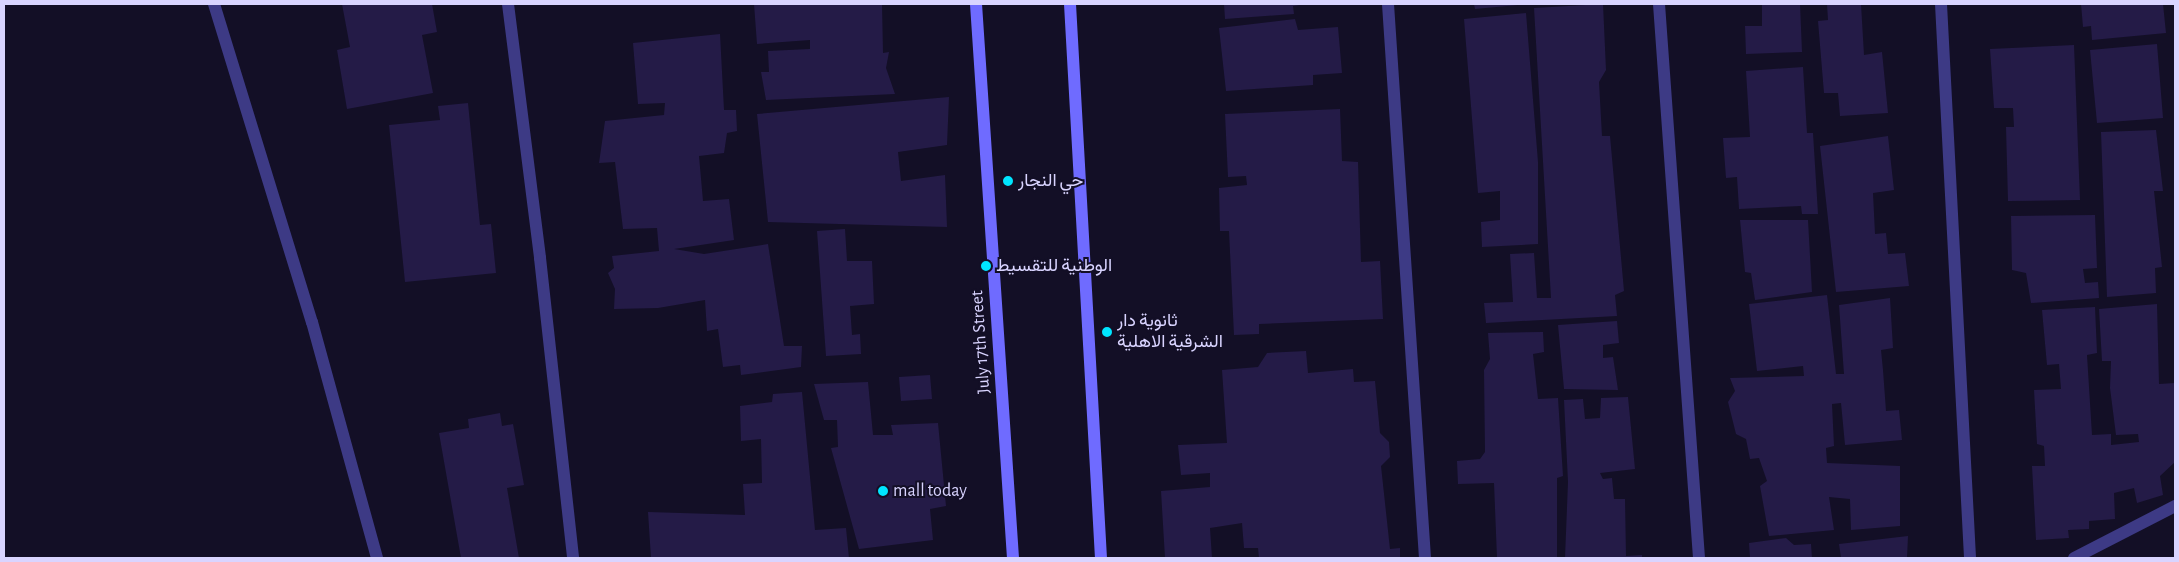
<!DOCTYPE html>
<html>
<head>
<meta charset="utf-8">
<style>
	body { margin:0 }
	#map { position:relative; width:2179px; height:562px; overflow:hidden; background:#130f26; font-family:"Alegreya Sans",Vazirmatn,sans-serif }
	div>[style] { position:absolute }
	.building>* { inset:0; background:#241b47 }
	.street>* { height:12px; margin:-6px; padding:0 6px; transform-origin:6px; border-radius:6px; background:#3d3a85 }
	.secondary>* { height:12px; margin:-6px; padding:0 6px; transform-origin:6px; border-radius:6px; background:#6f6bff }
	.dots>* { width:14px; height:14px; translate:-50% -50%; box-sizing:border-box; border:2px solid #130f26; border-radius:50% }
	span { translate:-50% -50%; white-space:nowrap; text-align:center; line-height:1.15; -webkit-text-stroke:4px #130f26; paint-order:stroke }
	.poi-label { font-size:18px; color:#d9d4ff }
	.left { translate:0 -50%; text-align:left }
	.street-label { font-size:18px; color:#d9d4ff }
	.frame { position:absolute; inset:0; border:5px solid #d9d4ff; pointer-events:none }
</style>
</head>
<body>
<div id="map">
	<div class="building">
		<div style="clip-path:polygon(342px 4px,432px 4px,437px 32px,422px 35px,433px 93px,347px 109px,337px 50px,350px 47px)"></div>
		<div style="clip-path:polygon(754px 4px,882px 4px,883px 53px,889px 52px,886px 68px,895px 94px,766px 100px,761px 72px,769px 72px,768px 51px,810px 49px,810px 40px,757px 44px)"></div>
		<div style="clip-path:polygon(1224px 4px,1300px 4px,1300px 5px,1293px 6px,1294px 14px,1225px 19px)"></div>
		<div style="clip-path:polygon(1474px 4px,1518px 4px,1518px 5px,1475px 9px)"></div>
		<div style="clip-path:polygon(1603px 4px,1606px 70px,1599px 82px,1602px 136px,1610px 136px,1624px 291px,1615px 295px,1617px 316px,1486px 323px,1484px 303px,1513px 302px,1510px 254px,1534px 253px,1537px 298px,1551px 298px,1534px 8px)"></div>
		<div style="clip-path:polygon(1762px 4px,1800px 4px,1802px 52px,1746px 54px,1745px 26px,1762px 26px)"></div>
		<div style="clip-path:polygon(1827px 4px,1861px 4px,1864px 55px,1882px 52px,1888px 113px,1840px 116px,1838px 93px,1824px 93px,1818px 21px,1828px 20px)"></div>
		<div style="clip-path:polygon(2081px 4px,2163px 4px,2166px 33px,2092px 40px,2091px 26px,2083px 27px)"></div>
		<div style="clip-path:polygon(1526px 13px,1538px 162px,1538px 244px,1482px 247px,1481px 222px,1500px 220px,1500px 191px,1478px 193px,1464px 19px)"></div>
		<div style="clip-path:polygon(1295px 19px,1298px 30px,1338px 27px,1342px 73px,1313px 75px,1313px 85px,1226px 91px,1219px 28px)"></div>
		<div style="clip-path:polygon(720px 34px,724px 110px,736px 110px,737px 131px,727px 133px,724px 153px,699px 156px,703px 201px,729px 199px,734px 240px,674px 249px,704px 254px,768px 244px,784px 346px,802px 346px,801px 367px,741px 375px,740px 365px,723px 367px,718px 329px,707px 331px,705px 300px,658px 308px,614px 309px,615px 289px,608px 273px,614px 268px,612px 256px,659px 251px,657px 228px,623px 229px,615px 162px,599px 163px,605px 121px,664px 115px,665px 103px,638px 104px,633px 43px)"></div>
		<div style="clip-path:polygon(2157px 44px,2163px 118px,2097px 123px,2090px 50px)"></div>
		<div style="clip-path:polygon(2074px 45px,2080px 200px,2008px 201px,2006px 127px,2014px 127px,2013px 108px,1994px 108px,1990px 49px)"></div>
		<div style="clip-path:polygon(1803px 67px,1807px 133px,1813px 133px,1818px 214px,1802px 214px,1801px 206px,1739px 209px,1737px 177px,1726px 178px,1723px 138px,1750px 137px,1746px 71px)"></div>
		<div style="clip-path:polygon(949px 97px,947px 145px,898px 152px,901px 181px,945px 175px,947px 227px,768px 222px,757px 114px)"></div>
		<div style="clip-path:polygon(468px 103px,480px 225px,491px 224px,496px 273px,405px 282px,389px 125px,440px 120px,438px 106px)"></div>
		<div style="clip-path:polygon(1340px 109px,1342px 161px,1358px 162px,1361px 262px,1380px 261px,1383px 319px,1259px 324px,1259px 334px,1234px 335px,1229px 231px,1220px 231px,1219px 188px,1247px 185px,1246px 176px,1228px 177px,1225px 114px)"></div>
		<div style="clip-path:polygon(2156px 130px,2163px 191px,2154px 191px,2162px 267px,2155px 268px,2156px 293px,2107px 297px,2101px 132px)"></div>
		<div style="clip-path:polygon(1888px 136px,1894px 190px,1873px 193px,1875px 234px,1886px 233px,1888px 254px,1905px 253px,1909px 286px,1836px 292px,1820px 146px)"></div>
		<div style="clip-path:polygon(2095px 215px,2097px 268px,2083px 269px,2085px 283px,2098px 282px,2099px 298px,2031px 303px,2026px 273px,2012px 270px,2011px 216px)"></div>
		<div style="clip-path:polygon(1740px 220px,1808px 220px,1812px 292px,1755px 300px,1751px 273px,1745px 272px)"></div>
		<div style="clip-path:polygon(845px 229px,847px 261px,872px 261px,874px 304px,850px 306px,852px 335px,860px 334px,861px 354px,826px 356px,817px 231px)"></div>
		<div style="clip-path:polygon(1827px 295px,1836px 374px,1844px 374px,1839px 305px,1890px 298px,1893px 348px,1881px 350px,1883px 370px,1886px 411px,1899px 410px,1902px 440px,1845px 445px,1841px 403px,1832px 404px,1834px 446px,1826px 448px,1827px 463px,1900px 466px,1900px 526px,1851px 530px,1850px 499px,1829px 497px,1834px 530px,1769px 536px,1760px 486px,1767px 481px,1759px 458px,1750px 459px,1746px 439px,1736px 434px,1728px 402px,1735px 391px,1730px 378px,1804px 376px,1803px 366px,1757px 371px,1749px 304px)"></div>
		<div style="clip-path:polygon(2157px 304px,2159px 384px,2175px 383px,2175px 462px,2160px 476px,2163px 495px,2137px 503px,2134px 488px,2114px 493px,2115px 519px,2089px 521px,2089px 529px,2068px 530px,2069px 538px,2036px 540px,2032px 466px,2045px 466px,2044px 446px,2037px 444px,2034px 390px,2061px 389px,2059px 364px,2047px 365px,2042px 310px,2095px 307px,2097px 353px,2087px 355px,2092px 435px,2111px 434px,2111px 445px,2139px 442px,2138px 434px,2116px 435px,2110px 388px,2111px 361px,2102px 361px,2099px 309px)"></div>
		<div style="clip-path:polygon(1617px 321px,1619px 343px,1603px 345px,1603px 358px,1613px 357px,1618px 390px,1564px 389px,1558px 325px)"></div>
		<div style="clip-path:polygon(1543px 332px,1544px 352px,1533px 354px,1538px 399px,1558px 398px,1563px 476px,1557px 478px,1557px 558px,1497px 558px,1494px 483px,1458px 484px,1457px 461px,1480px 459px,1485px 452px,1484px 370px,1490px 359px,1488px 333px)"></div>
		<div style="clip-path:polygon(1306px 351px,1308px 373px,1353px 369px,1354px 382px,1375px 381px,1380px 433px,1389px 442px,1390px 457px,1381px 466px,1390px 549px,1400px 548px,1400px 558px,1259px 558px,1258px 548px,1244px 548px,1242px 523px,1210px 528px,1212px 558px,1165px 558px,1161px 491px,1210px 487px,1210px 473px,1181px 475px,1178px 445px,1227px 443px,1222px 370px,1258px 367px,1267px 353px)"></div>
		<div style="clip-path:polygon(930px 375px,932px 399px,901px 401px,899px 377px)"></div>
		<div style="clip-path:polygon(868px 382px,873px 435px,893px 435px,891px 425px,938px 423px,946px 506px,930px 509px,933px 540px,859px 549px,831px 448px,838px 447px,837px 420px,824px 420px,814px 384px)"></div>
		<div style="clip-path:polygon(802px 392px,815px 530px,846px 528px,849px 558px,651px 558px,648px 512px,745px 515px,743px 484px,762px 483px,761px 439px,741px 441px,740px 406px,772px 402px,773px 394px)"></div>
		<div style="clip-path:polygon(1628px 397px,1635px 469px,1600px 473px,1603px 479px,1612px 478px,1614px 499px,1625px 499px,1626px 556px,1642px 555px,1642px 558px,1565px 558px,1568px 482px,1564px 400px,1583px 399px,1585px 419px,1600px 418px,1601px 398px)"></div>
		<div style="clip-path:polygon(500px 413px,502px 426px,513px 424px,524px 485px,507px 488px,519px 558px,461px 558px,439px 433px,469px 428px,468px 419px)"></div>
		<div style="clip-path:polygon(1908px 536px,1907px 558px,1841px 558px,1839px 544px)"></div>
		<div style="clip-path:polygon(1786px 538px,1794px 545px,1811px 544px,1812px 558px,1750px 558px,1749px 543px)"></div>
	</div>
	<div class="street">
		<div style="left:214px;top:4px;width:333px;rotate:72.9deg"></div>
		<div style="left:312px;top:322px;width:245px;rotate:74.6deg"></div>
		<div style="left:508px;top:4px;width:256px;rotate:82.8deg"></div>
		<div style="left:540px;top:258px;width:302px;rotate:83.7deg"></div>
		<div style="left:1388px;top:4px;width:555px;rotate:86.18deg"></div>
		<div style="left:1659px;top:4px;width:555px;rotate:85.87deg"></div>
		<div style="left:1941px;top:4px;width:555px;rotate:87deg"></div>
		<div style="left:2074px;top:558px;width:114px;rotate:-27.2deg"></div>
	</div>
	<div class="secondary">
		<div style="left:976px;top:4px;width:555px;rotate:86.18deg"></div>
		<div style="left:1070px;top:4px;width:555px;rotate:86.8deg"></div>
	</div>
	<div class="dots">
		<div style="left:1008px;top:181px;background:#00e5ff"></div>
		<div style="left:986px;top:266px;background:#00e5ff"></div>
		<div style="left:1107px;top:332px;background:#00e5ff"></div>
		<div style="left:883px;top:491px;background:#00e5ff"></div>
	</div>
	<div class="poi-label">
		<span class="left" style="left:1018px;top:181px">حي النجار</span>
		<span class="left" style="left:996px;top:266px">الوطنية للتقسيط</span>
		<span class="left" style="left:1117px;top:332px">ثانوية دار<br>الشرقية الاهلية</span>
		<span class="left" style="left:893px;top:491px">mall today</span>
	</div>
	<div class="street-label">
		<span style="left:981px;top:342px;rotate:-94deg">July 17th Street</span>
	</div>
	<div class="frame"></div>
</div>
</body>
</html>
